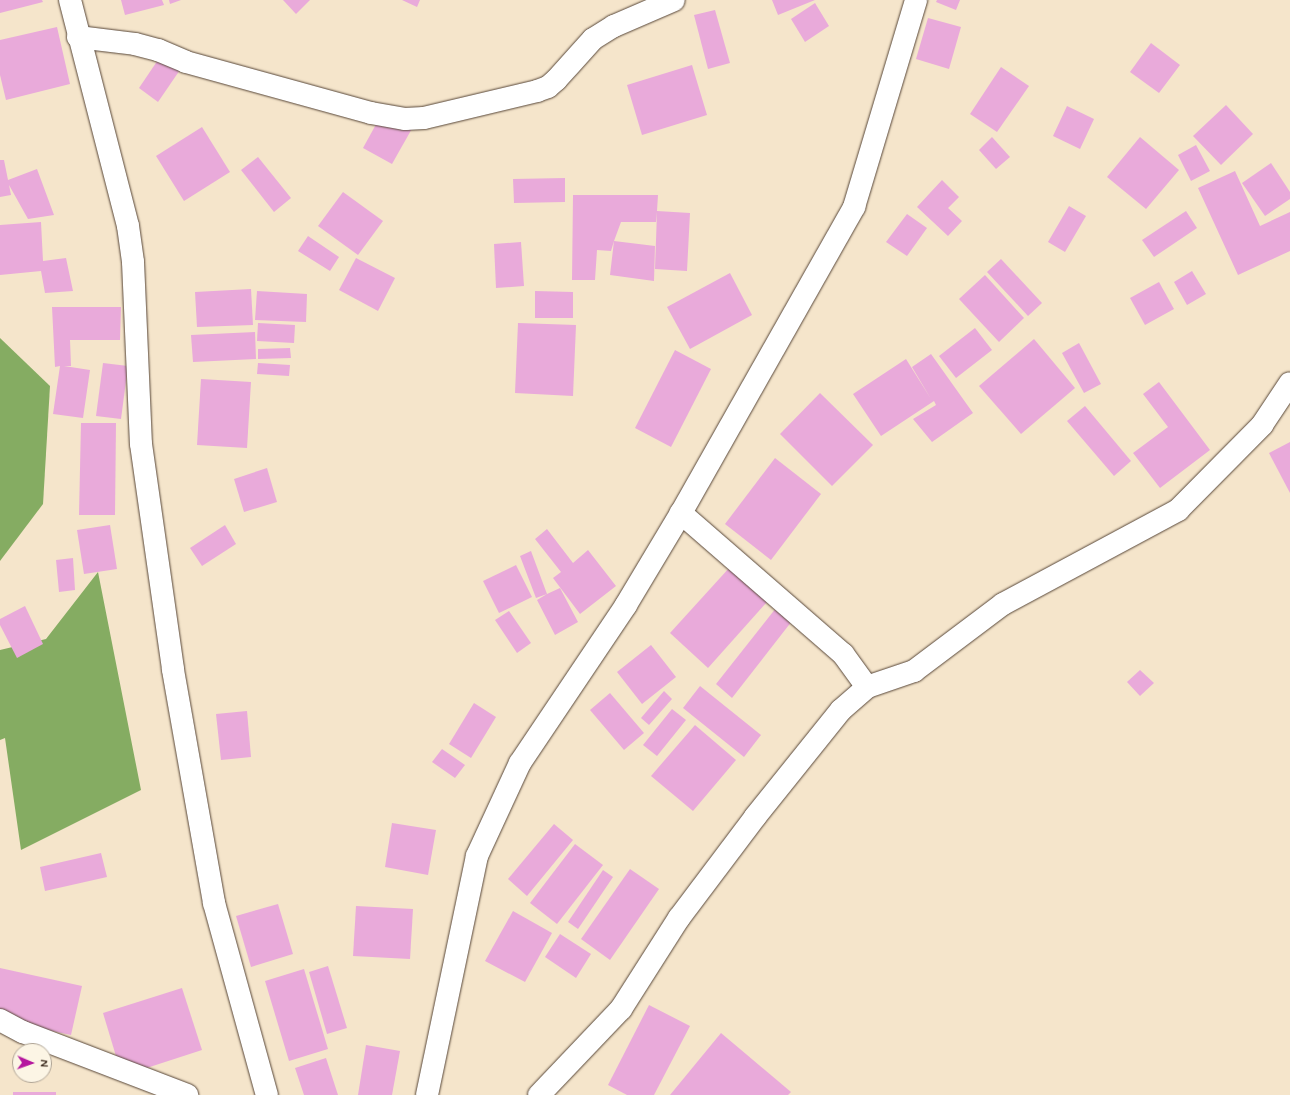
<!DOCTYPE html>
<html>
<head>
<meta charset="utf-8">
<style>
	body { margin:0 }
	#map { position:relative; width:1290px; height:1095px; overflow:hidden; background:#f5e5cb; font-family:Mynerve,sans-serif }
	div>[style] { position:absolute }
	.forest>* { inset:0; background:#85ac62 }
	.building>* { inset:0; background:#e9aada }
	.roads { filter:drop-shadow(0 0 1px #574638) drop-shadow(0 0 1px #574638) }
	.street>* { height:22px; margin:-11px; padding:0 11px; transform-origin:11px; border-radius:11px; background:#fff }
	.secondary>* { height:22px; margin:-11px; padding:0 11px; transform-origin:11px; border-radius:11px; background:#fff }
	span { translate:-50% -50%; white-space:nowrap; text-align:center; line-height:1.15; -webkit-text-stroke:3px #fcf5e5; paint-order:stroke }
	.north { position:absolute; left:12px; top:1043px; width:40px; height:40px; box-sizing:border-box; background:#fcf5e5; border:1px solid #afa495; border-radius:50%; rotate:92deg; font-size:11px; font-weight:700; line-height:16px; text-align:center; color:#3b2a1e }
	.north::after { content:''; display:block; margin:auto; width:14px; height:18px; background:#b5179e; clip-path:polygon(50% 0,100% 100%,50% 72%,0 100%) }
</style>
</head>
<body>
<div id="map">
	<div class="forest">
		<div style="clip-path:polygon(0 338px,50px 386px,43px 504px,0 561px)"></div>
		<div style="clip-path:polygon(98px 572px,141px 790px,21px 850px,5px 738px,0 740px,0 650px,46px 639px)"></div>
	</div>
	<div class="building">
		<div style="clip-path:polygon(0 0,42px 0,43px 2px,0 13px)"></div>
		<div style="clip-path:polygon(121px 0,162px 0,164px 5px,125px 15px)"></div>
		<div style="clip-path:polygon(169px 0,181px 0,170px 4px)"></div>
		<div style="clip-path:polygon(283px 0,310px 0,296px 14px)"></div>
		<div style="clip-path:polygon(402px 0,420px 0,417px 7px)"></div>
		<div style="clip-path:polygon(772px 0,815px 0,778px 15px)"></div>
		<div style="clip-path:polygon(937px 0,960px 0,956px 10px,936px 2px)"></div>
		<div style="clip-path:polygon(815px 3px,829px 26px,805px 42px,791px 19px)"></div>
		<div style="clip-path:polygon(715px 10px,730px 63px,708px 69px,694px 15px)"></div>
		<div style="clip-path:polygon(928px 18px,961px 27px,949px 69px,916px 59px)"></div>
		<div style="clip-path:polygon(57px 27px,70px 84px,6px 100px,0 75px,0 40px)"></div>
		<div style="clip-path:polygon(1151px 43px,1180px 65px,1159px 93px,1130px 72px)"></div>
		<div style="clip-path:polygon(162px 54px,182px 67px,158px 102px,139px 88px)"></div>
		<div style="clip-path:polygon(692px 65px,707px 115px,642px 135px,627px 85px)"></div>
		<div style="clip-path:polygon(1001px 67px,1029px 86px,997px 132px,970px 114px)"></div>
		<div style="clip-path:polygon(1226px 105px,1253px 134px,1221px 165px,1193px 136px)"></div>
		<div style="clip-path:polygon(1067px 106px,1094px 119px,1080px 149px,1053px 136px)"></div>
		<div style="clip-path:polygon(385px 108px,414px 125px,392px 164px,363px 148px)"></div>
		<div style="clip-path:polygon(202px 127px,230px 172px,184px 201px,156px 156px)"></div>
		<div style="clip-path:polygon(992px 137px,1010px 157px,996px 169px,979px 150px)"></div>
		<div style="clip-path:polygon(1140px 137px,1179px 170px,1146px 209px,1107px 177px)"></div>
		<div style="clip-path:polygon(1196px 145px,1210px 171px,1191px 181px,1178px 155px)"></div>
		<div style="clip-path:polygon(258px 157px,291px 198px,274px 212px,241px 170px)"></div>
		<div style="clip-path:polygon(0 160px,4px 160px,8px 180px,37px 169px,54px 215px,28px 219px,9px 185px,11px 195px,0 197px)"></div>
		<div style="clip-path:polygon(1271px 163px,1290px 192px,1290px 199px,1265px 216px,1242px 183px)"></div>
		<div style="clip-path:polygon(1235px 171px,1260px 226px,1290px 212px,1290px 251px,1238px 275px,1198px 188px)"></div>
		<div style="clip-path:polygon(565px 178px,565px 202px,514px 203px,513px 179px)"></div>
		<div style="clip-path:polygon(942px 180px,959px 197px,948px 208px,962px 221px,948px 236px,917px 207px)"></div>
		<div style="clip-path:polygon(343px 192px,383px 221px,358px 255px,318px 226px)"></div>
		<div style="clip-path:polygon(573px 195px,658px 195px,657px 211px,690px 213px,687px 271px,655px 269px,657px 212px,656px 222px,621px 222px,614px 241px,655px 246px,654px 281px,610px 275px,614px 241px,611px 251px,597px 250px,595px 280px,572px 280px)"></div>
		<div style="clip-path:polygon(1069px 206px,1086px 216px,1065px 252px,1048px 242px)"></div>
		<div style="clip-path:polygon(1186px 211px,1197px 228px,1154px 257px,1142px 240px)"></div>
		<div style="clip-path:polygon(907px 214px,927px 228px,907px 256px,886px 242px)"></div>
		<div style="clip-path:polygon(41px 222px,43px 261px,66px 258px,73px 291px,45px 293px,41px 271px,0 275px,0 225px)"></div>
		<div style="clip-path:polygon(308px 236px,339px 257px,330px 271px,298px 251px)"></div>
		<div style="clip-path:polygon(521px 242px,524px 286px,496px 288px,494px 244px)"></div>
		<div style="clip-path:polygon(356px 258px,395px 278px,378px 311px,339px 290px)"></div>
		<div style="clip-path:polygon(1001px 259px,1042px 303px,1028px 316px,987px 272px)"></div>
		<div style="clip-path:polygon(1192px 271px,1206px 294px,1187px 305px,1174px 282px)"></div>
		<div style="clip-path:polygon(730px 273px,752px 315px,690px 349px,667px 307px)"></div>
		<div style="clip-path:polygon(985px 275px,1024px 318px,999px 342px,959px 299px)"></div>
		<div style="clip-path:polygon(1159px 282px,1174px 309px,1145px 325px,1130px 298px)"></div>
		<div style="clip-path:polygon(251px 289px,253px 325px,197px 327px,195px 292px)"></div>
		<div style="clip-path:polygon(257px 291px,307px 294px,306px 322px,255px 320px)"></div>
		<div style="clip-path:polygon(535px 291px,573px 292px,573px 318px,535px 318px)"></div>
		<div style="clip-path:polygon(52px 307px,121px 307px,120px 340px,70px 340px,71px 366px,64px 366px,90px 370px,83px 418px,53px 414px,60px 366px,55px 367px)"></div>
		<div style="clip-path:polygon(258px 323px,295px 325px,294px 343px,257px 341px)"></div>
		<div style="clip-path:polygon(518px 323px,576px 325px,573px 396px,515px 393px)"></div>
		<div style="clip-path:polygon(975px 328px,992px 350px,956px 378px,939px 356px)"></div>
		<div style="clip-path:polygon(255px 332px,256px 359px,193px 362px,191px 335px)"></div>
		<div style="clip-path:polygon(1034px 339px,1075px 388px,1021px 434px,979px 386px)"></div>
		<div style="clip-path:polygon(1079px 343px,1101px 384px,1084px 393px,1062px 353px)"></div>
		<div style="clip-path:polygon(290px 348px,291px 358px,258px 359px,258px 349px)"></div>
		<div style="clip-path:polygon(675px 350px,711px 369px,671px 447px,635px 428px)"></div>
		<div style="clip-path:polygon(931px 354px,973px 413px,932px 442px,913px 419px,936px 405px,934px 401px,881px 436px,853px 394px,906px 359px,931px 399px,912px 367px)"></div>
		<div style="clip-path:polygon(103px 363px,128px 366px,121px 419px,96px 416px)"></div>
		<div style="clip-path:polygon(258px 363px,290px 365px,289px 376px,257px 374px)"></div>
		<div style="clip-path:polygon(201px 379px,251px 382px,247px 448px,197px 445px)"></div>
		<div style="clip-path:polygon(1159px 382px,1210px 450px,1160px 488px,1133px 453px,1168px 427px,1143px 394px)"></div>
		<div style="clip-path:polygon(820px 393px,873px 445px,832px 486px,780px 434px)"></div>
		<div style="clip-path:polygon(1085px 406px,1131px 461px,1114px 476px,1067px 421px)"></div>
		<div style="clip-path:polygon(81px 423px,116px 423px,115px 515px,79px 515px)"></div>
		<div style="clip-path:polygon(1290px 442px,1290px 493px,1269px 453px)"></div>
		<div style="clip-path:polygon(775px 458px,821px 494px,771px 560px,725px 524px)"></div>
		<div style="clip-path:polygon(267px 468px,277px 502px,244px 512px,234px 479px)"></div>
		<div style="clip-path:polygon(110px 525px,117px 569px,84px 574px,77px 530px)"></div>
		<div style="clip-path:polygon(225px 525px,236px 544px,202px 566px,190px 548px)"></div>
		<div style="clip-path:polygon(547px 529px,573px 563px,588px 550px,616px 586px,580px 614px,553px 578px,561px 572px,535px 539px)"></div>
		<div style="clip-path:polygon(531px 551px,547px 594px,560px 588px,578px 622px,555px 635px,537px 600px,547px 594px,536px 598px,520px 556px)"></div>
		<div style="clip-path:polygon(73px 558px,75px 590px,59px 592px,56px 560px)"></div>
		<div style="clip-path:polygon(516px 565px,532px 597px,499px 613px,483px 581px)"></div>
		<div style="clip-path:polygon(730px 567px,767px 602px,708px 668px,670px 633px)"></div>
		<div style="clip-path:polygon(25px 606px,43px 644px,17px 658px,0 625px,0 619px)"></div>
		<div style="clip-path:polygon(776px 608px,792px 621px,732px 698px,716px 684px)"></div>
		<div style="clip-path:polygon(509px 611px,531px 643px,517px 653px,495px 620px)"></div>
		<div style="clip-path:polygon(651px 645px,676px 677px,642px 704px,617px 672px)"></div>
		<div style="clip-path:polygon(1140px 670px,1154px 683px,1140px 696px,1127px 682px)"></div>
		<div style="clip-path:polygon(700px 686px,761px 735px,744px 757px,683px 708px)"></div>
		<div style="clip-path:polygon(664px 691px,672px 699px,649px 725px,641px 718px)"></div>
		<div style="clip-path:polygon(610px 693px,644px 733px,624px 750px,590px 710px)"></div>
		<div style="clip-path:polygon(474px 703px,496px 717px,471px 758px,449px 744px)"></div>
		<div style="clip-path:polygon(672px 709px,686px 720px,657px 756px,643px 745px)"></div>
		<div style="clip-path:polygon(247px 711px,251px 757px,221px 760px,216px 714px)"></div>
		<div style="clip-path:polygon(695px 725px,736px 760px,693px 811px,651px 776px)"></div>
		<div style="clip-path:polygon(442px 749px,465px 765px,455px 778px,432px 762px)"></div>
		<div style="clip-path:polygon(392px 823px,436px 830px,428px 875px,385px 867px)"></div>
		<div style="clip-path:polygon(554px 824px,573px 840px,527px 896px,508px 879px)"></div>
		<div style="clip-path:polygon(575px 844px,603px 865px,557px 924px,530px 903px)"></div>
		<div style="clip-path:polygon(101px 853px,107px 877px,45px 891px,40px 867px)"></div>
		<div style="clip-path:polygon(630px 869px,659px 889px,610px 960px,581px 939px)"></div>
		<div style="clip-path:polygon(603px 870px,613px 877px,578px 929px,568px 922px)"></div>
		<div style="clip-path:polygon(278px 904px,293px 954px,251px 967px,236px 916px)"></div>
		<div style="clip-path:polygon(356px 906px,413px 909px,410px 959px,353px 956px)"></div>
		<div style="clip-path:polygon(513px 911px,552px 933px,525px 982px,485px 961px)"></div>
		<div style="clip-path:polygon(560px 934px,591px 954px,576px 978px,545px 957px)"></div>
		<div style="clip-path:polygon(328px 966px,347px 1028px,327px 1034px,309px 972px)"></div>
		<div style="clip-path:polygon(0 968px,82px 986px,71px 1035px,0 1020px)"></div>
		<div style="clip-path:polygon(304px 969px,328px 1049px,289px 1061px,265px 981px)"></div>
		<div style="clip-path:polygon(182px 988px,202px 1050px,122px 1076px,103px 1013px)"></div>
		<div style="clip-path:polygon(649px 1005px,690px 1026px,654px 1095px,627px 1095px,608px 1085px)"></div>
		<div style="clip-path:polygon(721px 1033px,791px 1092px,788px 1095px,670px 1095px)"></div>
		<div style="clip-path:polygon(366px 1045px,400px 1051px,392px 1095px,358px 1095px)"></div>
		<div style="clip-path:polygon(326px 1058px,338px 1095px,304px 1095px,295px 1068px)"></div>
		<div style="clip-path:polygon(13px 1092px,56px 1092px,56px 1095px,13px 1095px)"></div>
	</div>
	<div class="roads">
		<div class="street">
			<div style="left:78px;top:37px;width:57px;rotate:7deg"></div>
			<div style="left:135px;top:44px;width:24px;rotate:15deg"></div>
			<div style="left:158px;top:50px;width:30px;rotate:23deg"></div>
			<div style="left:186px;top:62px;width:192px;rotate:15.4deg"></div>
			<div style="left:371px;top:113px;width:35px;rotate:10deg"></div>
			<div style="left:405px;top:119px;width:19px;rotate:-3deg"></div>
			<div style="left:424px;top:118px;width:116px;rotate:-13.4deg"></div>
			<div style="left:537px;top:91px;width:12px;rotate:-20deg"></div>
			<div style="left:548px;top:87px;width:11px;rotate:-41deg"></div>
			<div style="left:556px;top:80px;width:55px;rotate:-47.9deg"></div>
			<div style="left:593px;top:39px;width:25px;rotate:-32deg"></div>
			<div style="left:614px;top:26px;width:65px;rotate:-23.4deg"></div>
			<div style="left:867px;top:687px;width:50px;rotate:-18.8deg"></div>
			<div style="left:914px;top:671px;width:111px;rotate:-37deg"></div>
			<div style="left:1003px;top:604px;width:199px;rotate:-28.2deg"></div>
			<div style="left:1178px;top:510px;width:120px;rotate:-45.3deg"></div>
			<div style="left:1262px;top:425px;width:50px;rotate:-56.3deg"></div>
			<div style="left:0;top:1020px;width:26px;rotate:28deg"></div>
			<div style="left:23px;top:1032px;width:176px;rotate:21deg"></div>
			<div style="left:427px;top:1095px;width:244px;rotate:-78.2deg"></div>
			<div style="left:477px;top:856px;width:102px;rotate:-65.2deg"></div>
			<div style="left:520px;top:763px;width:190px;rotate:-56.1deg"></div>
			<div style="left:626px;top:605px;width:107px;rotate:-59.1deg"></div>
			<div style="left:681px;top:513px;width:352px;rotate:-60.5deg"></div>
			<div style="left:854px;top:207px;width:216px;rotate:-73.3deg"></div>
			<div style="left:539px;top:1095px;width:119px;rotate:-46.4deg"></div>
			<div style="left:621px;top:1009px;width:108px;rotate:-57.5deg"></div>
			<div style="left:679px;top:918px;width:126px;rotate:-53deg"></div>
			<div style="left:755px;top:817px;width:137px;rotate:-51.2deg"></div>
			<div style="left:841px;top:710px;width:35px;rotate:-41deg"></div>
			<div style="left:867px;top:687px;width:41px;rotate:-126deg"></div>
			<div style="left:843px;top:654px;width:215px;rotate:-139deg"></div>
		</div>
		<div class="secondary">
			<div style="left:70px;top:0;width:233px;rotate:75.6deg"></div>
			<div style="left:128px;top:226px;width:36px;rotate:82deg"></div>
			<div style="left:133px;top:262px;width:182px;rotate:87.5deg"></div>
			<div style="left:141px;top:444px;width:228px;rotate:81.9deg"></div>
			<div style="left:173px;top:670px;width:237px;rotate:80deg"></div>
			<div style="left:214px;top:903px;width:199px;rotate:74.6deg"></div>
		</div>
	</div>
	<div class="north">N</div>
</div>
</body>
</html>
